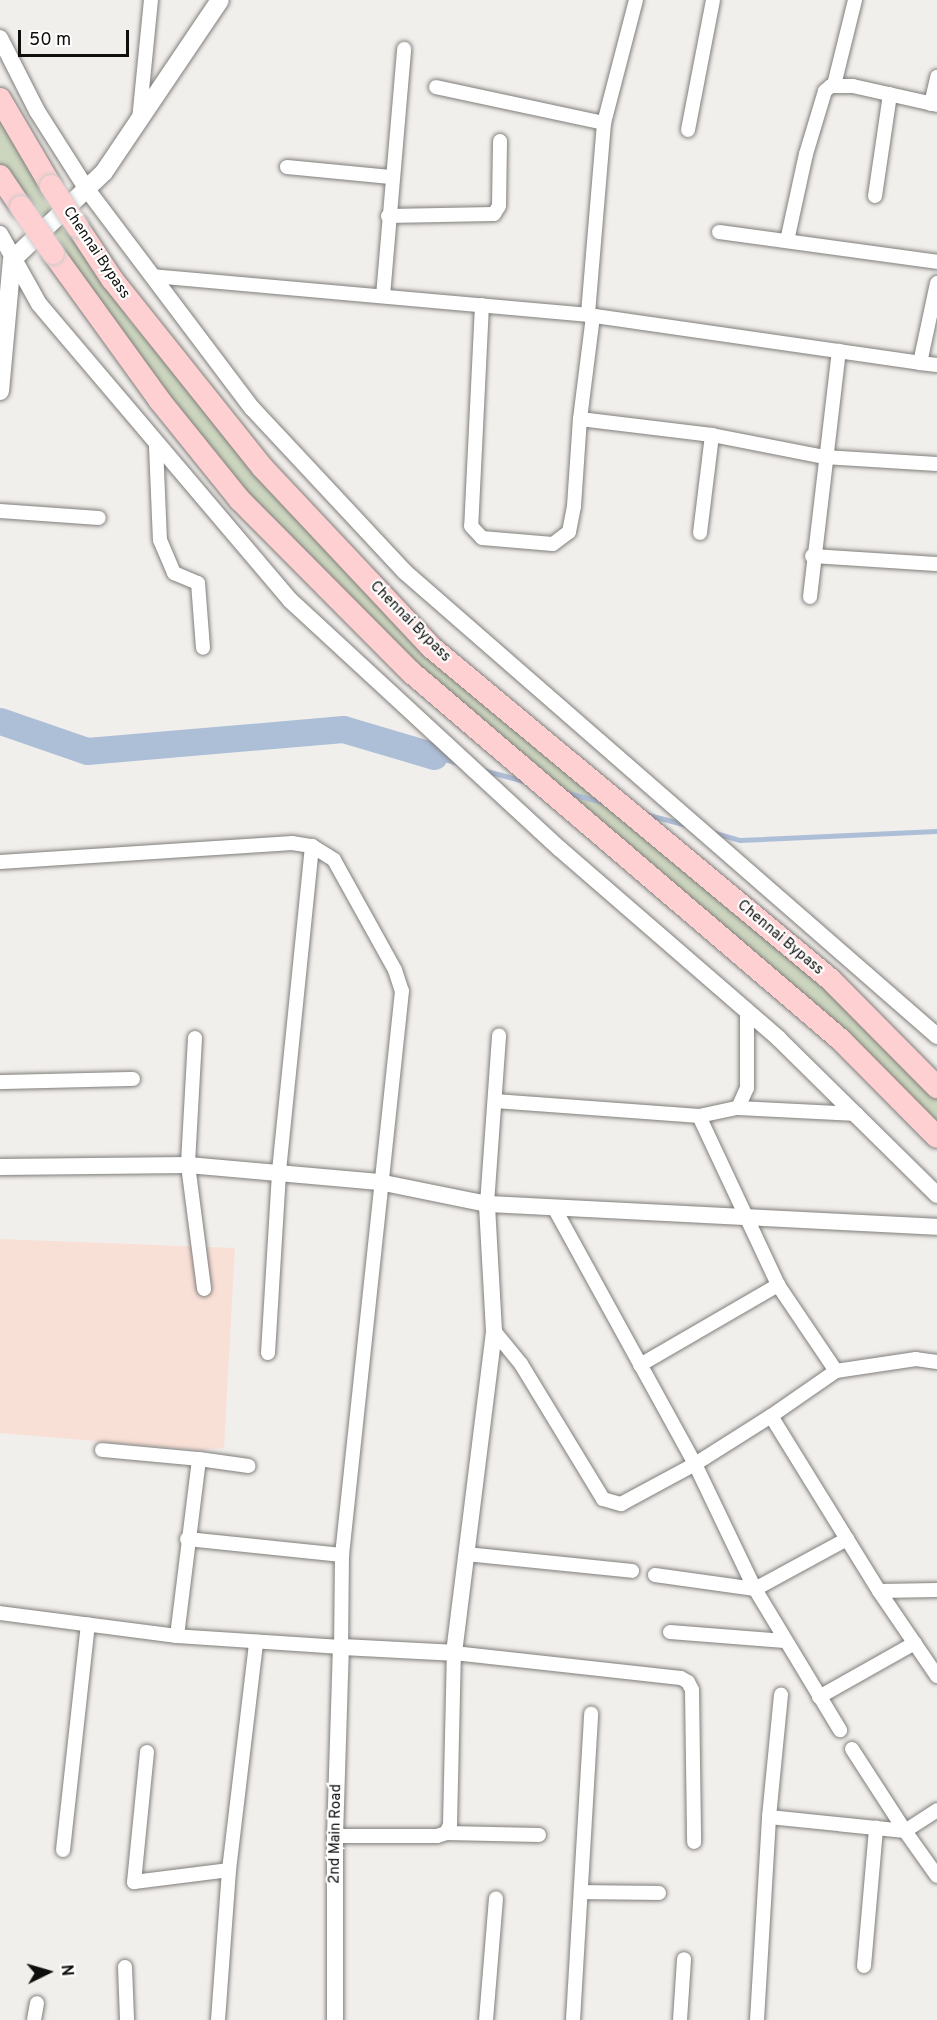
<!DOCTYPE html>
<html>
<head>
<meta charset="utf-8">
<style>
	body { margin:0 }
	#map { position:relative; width:937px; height:2020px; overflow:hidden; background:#f1efec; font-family:Overpass,sans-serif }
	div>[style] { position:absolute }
	.education>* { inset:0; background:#f9e0d7 }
	.green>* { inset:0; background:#ccd6bf }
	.stream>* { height:4.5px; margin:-2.25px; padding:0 2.25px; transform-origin:2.25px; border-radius:2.25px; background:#adbed7 }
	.river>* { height:27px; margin:-13.5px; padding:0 13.5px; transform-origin:13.5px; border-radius:13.5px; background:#adbed7 }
	.roads { filter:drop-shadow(0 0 2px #807e7b) drop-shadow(0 0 2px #807e7b) }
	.minor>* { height:14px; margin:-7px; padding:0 7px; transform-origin:7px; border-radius:7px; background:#fff }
	.tertiary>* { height:16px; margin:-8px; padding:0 8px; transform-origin:8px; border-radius:8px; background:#fff }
	.secondary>* { height:18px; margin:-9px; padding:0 9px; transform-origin:9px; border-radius:9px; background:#fff }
	.trunk>* { height:22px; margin:-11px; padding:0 11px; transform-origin:11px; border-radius:11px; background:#ffd0d2 }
	.bridges { filter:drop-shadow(0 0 2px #cacaca) drop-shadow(0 0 2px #cacaca) }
	.trunk-bridge>* { height:22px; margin:-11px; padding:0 11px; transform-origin:11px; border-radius:11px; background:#ffd0d2 }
	span { translate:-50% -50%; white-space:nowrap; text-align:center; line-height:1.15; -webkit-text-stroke:4.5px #fff; paint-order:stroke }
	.street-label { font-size:15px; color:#0e0e0c }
	.north { position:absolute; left:18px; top:1942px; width:60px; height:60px; -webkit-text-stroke:4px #fff; paint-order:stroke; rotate:85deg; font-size:16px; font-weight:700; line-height:24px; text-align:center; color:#0e0e0c }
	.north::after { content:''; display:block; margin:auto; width:21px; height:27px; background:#0e0e0c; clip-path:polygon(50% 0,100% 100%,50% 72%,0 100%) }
	.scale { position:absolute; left:18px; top:30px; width:111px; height:27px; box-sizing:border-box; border:3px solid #0e0e0c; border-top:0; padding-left:8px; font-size:18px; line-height:21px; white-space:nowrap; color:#0e0e0c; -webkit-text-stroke:4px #fff; paint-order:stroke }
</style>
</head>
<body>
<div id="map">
	<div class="education">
		<div style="clip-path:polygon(0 1239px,235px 1248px,224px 1448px,201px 1450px,0 1433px)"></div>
	</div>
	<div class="green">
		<div style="clip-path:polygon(0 117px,128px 319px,333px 554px,828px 989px,937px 1096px,937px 1127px,454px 700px,255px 504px,150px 379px,0 166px)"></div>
	</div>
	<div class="stream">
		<div style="left:434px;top:756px;width:25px;rotate:16deg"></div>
		<div style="left:483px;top:770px;width:42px;rotate:15deg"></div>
		<div style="left:564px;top:792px;width:40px;rotate:14.4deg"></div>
		<div style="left:645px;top:814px;width:43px;rotate:14.7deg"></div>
		<div style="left:712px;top:832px;width:29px;rotate:16deg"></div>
		<div style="left:740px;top:840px;width:197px;rotate:-2.6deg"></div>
	</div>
	<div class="river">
		<div style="left:0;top:721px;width:92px;rotate:19deg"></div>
		<div style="left:87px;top:751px;width:257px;rotate:-4.9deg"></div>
		<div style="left:343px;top:729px;width:95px;rotate:16.5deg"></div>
	</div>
	<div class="roads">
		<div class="minor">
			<div style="left:636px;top:0;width:127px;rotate:104.6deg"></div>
			<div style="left:604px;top:123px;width:193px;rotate:94.8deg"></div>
			<div style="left:588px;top:315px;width:335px;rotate:8.2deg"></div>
			<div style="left:834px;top:85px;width:88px;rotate:-76.1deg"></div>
			<div style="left:436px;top:87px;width:172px;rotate:12.1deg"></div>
			<div style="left:931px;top:104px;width:28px;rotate:-77deg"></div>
			<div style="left:139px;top:120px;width:121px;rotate:-84.3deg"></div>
			<div style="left:688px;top:130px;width:132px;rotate:-79.1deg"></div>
			<div style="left:287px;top:167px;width:104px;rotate:5.5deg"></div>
			<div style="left:875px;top:196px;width:103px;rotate:-81.6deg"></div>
			<div style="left:388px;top:216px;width:106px;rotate:-1.1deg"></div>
			<div style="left:494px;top:214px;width:9px;rotate:-58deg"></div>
			<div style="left:499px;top:206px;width:65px;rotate:-89.1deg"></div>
			<div style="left:719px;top:232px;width:220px;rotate:7.8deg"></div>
			<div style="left:787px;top:241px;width:89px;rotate:-77.7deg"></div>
			<div style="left:806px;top:154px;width:66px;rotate:-73.2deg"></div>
			<div style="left:825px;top:91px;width:8px;rotate:-40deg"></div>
			<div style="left:831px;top:86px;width:22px"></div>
			<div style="left:853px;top:86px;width:86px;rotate:12.7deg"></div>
			<div style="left:152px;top:276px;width:438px;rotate:5.1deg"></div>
			<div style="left:937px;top:283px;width:82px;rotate:102deg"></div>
			<div style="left:920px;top:363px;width:17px;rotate:7deg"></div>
			<div style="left:383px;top:296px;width:248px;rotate:-85.1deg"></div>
			<div style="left:482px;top:305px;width:221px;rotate:92.8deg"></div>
			<div style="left:471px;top:526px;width:16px;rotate:47deg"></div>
			<div style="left:482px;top:538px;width:71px;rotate:4.8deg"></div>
			<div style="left:553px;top:544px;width:20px;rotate:-37deg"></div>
			<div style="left:569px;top:532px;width:26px;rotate:-79deg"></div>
			<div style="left:574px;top:506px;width:87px;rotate:-86.1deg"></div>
			<div style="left:593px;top:316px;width:104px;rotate:97.2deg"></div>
			<div style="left:580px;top:419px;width:133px;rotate:6.9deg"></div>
			<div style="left:712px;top:435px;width:114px;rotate:11.1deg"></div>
			<div style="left:824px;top:457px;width:113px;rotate:3.5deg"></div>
			<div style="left:156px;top:446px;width:94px;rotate:87.6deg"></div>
			<div style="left:160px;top:540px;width:36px;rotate:67deg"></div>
			<div style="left:174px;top:573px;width:26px;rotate:23deg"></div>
			<div style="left:198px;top:583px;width:65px;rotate:85.6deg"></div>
			<div style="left:0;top:511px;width:99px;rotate:4deg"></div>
			<div style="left:700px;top:533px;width:99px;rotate:-83deg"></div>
			<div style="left:812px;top:556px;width:125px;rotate:3.7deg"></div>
			<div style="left:810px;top:597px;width:248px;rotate:-83.3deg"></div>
			<div style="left:0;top:862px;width:293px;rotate:-3.7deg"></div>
			<div style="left:292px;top:843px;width:20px;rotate:9deg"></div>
			<div style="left:312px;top:846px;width:26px;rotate:32deg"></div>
			<div style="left:334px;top:860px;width:126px;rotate:61deg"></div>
			<div style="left:395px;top:970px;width:22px;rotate:72deg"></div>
			<div style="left:402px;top:991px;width:567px;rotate:96.07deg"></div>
			<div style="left:342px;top:1555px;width:92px;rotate:90.6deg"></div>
			<div style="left:341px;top:1647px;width:164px;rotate:-176.2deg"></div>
			<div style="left:177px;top:1636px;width:178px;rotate:-172.6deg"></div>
			<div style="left:195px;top:1038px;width:127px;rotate:93.2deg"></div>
			<div style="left:188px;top:1165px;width:125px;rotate:82.6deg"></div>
			<div style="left:0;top:1082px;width:133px;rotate:-1.3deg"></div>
			<div style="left:495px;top:1101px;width:205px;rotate:4.2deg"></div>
			<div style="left:699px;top:1116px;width:40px;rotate:-12deg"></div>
			<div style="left:738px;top:1108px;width:22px;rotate:-66deg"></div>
			<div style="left:747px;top:1088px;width:78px;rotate:-90deg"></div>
			<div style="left:738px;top:1108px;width:119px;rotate:2.9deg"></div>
			<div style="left:699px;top:1116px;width:187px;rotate:64.9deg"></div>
			<div style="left:778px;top:1285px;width:104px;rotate:56deg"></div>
			<div style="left:487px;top:1204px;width:169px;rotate:-85.9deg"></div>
			<div style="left:494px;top:1331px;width:43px;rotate:50.7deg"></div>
			<div style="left:521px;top:1364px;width:158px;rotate:58.7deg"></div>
			<div style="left:603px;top:1499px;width:19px;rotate:16deg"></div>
			<div style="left:621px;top:1504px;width:84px;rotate:-28.4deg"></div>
			<div style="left:695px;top:1464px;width:292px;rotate:-118.8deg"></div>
			<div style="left:268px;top:1353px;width:182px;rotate:-86.5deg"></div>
			<div style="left:279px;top:1171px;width:327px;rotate:-84.2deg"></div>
			<div style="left:937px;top:1362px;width:21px;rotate:-172deg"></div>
			<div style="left:916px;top:1359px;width:81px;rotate:171.5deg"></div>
			<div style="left:836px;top:1371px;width:79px;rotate:145.3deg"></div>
			<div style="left:771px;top:1416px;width:206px;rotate:58.3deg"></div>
			<div style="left:879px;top:1591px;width:58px;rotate:-1deg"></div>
			<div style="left:640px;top:1365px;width:160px;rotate:-30.1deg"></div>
			<div style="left:771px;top:1416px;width:90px;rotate:147.7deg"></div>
			<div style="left:695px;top:1464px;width:139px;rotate:64.4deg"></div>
			<div style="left:755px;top:1589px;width:165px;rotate:58.9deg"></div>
			<div style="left:102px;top:1450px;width:97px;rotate:5.3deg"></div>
			<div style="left:187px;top:1539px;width:156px;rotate:5.9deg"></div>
			<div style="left:466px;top:1554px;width:167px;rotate:5.8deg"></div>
			<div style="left:655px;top:1575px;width:101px;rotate:8deg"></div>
			<div style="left:755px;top:1589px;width:105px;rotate:-28.5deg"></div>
			<div style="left:879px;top:1591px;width:103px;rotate:55.7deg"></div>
			<div style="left:670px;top:1632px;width:115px;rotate:4.5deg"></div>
			<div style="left:177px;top:1636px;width:178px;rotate:-82.9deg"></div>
			<div style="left:199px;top:1459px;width:50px;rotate:8deg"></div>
			<div style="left:819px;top:1697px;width:110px;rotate:-29.4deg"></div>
			<div style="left:852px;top:1749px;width:98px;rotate:57.1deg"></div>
			<div style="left:905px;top:1831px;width:38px;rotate:-33deg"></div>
			<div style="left:147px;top:1752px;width:131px;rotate:95.7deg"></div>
			<div style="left:134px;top:1882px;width:96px;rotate:-7.2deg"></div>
			<div style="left:769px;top:1817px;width:123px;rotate:-84.4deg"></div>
			<div style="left:446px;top:1833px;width:93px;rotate:1.2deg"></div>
			<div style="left:335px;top:1836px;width:102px"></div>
			<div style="left:437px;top:1836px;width:9px;rotate:-18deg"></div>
			<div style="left:446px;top:1833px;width:9px;rotate:-63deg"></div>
			<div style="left:450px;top:1825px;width:172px;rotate:-88.7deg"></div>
			<div style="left:454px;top:1653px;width:228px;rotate:6.3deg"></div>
			<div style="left:681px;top:1678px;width:8px;rotate:30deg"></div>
			<div style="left:688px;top:1682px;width:9px;rotate:63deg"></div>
			<div style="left:692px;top:1690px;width:152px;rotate:89.2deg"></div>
			<div style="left:63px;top:1850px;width:227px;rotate:-83.7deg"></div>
			<div style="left:581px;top:1892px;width:78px;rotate:0.7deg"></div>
			<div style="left:864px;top:1966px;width:139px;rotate:-85deg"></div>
			<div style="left:125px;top:1967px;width:53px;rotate:87.8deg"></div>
			<div style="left:34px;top:2020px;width:17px;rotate:-80deg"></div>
			<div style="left:218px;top:2020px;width:150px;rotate:-85.8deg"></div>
			<div style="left:229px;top:1870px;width:230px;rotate:-83.2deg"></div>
			<div style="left:486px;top:2020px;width:122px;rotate:-85.3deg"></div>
			<div style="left:573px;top:2020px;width:307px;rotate:-86.6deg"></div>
			<div style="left:680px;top:2020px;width:61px;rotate:-86.2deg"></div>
			<div style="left:757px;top:2020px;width:203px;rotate:-86.6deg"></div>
			<div style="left:769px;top:1817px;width:137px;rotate:5.9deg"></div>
			<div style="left:905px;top:1831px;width:55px;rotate:54.6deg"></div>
		</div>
		<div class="tertiary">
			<div style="left:0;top:38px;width:82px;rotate:63.1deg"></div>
			<div style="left:37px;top:111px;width:91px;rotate:57.5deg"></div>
			<div style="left:86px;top:188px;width:276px;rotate:53deg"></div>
			<div style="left:252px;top:408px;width:224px;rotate:47deg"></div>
			<div style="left:405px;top:572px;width:706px;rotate:41.09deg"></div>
			<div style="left:0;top:234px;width:80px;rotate:60.9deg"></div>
			<div style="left:39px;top:304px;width:388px;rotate:49.7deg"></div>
			<div style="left:290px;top:600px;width:367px;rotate:42.7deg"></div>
			<div style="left:560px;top:849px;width:290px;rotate:40.9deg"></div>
			<div style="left:779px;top:1039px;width:222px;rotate:44.6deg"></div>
			<div style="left:0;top:1167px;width:188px;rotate:-0.6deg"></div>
			<div style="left:188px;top:1165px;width:192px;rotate:5.1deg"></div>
			<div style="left:379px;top:1182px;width:110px;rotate:11.5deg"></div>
			<div style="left:487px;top:1204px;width:451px;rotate:2.9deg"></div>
			<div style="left:335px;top:2020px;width:184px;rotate:-90deg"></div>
			<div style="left:335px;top:1836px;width:189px;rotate:-88.2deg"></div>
			<div style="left:341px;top:1647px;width:113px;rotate:3deg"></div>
			<div style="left:454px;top:1653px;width:324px;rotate:-82.9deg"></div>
			<div style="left:494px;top:1331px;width:127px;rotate:-93.2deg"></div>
		</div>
		<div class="secondary">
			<div style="left:0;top:391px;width:132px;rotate:-84.8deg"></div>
			<div style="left:12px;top:260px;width:127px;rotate:-43.7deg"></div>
			<div style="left:104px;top:172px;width:207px;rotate:-56deg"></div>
		</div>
		<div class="trunk">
			<div style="left:0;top:99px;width:101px;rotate:59.6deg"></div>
			<div style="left:0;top:176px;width:37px;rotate:56deg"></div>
			<div style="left:77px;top:226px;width:64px;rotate:56.6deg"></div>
			<div style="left:112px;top:279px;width:242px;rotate:51.4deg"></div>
			<div style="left:263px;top:468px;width:245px;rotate:46.8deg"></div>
			<div style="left:431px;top:647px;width:520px;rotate:39.78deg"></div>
			<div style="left:831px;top:980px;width:151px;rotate:45.3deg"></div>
			<div style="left:53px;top:253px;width:183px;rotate:54.1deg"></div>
			<div style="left:160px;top:401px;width:127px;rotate:51.1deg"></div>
			<div style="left:240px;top:500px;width:244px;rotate:45.2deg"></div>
			<div style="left:412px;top:673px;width:565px;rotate:40.55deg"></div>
			<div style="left:841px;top:1040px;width:136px;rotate:45.3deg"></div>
		</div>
	</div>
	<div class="bridges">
		<div class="trunk-bridge">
			<div style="left:51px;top:186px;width:48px;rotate:57deg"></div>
			<div style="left:21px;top:207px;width:56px;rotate:55.2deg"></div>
		</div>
	</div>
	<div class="street-label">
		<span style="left:96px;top:253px;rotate:56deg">Chennai Bypass</span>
		<span style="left:410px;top:622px;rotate:45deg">Chennai Bypass</span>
		<span style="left:780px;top:938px;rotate:40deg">Chennai Bypass</span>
		<span style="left:336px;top:1834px;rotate:-89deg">2nd Main Road</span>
	</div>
	<div class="north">N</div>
	<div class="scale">50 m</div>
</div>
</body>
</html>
